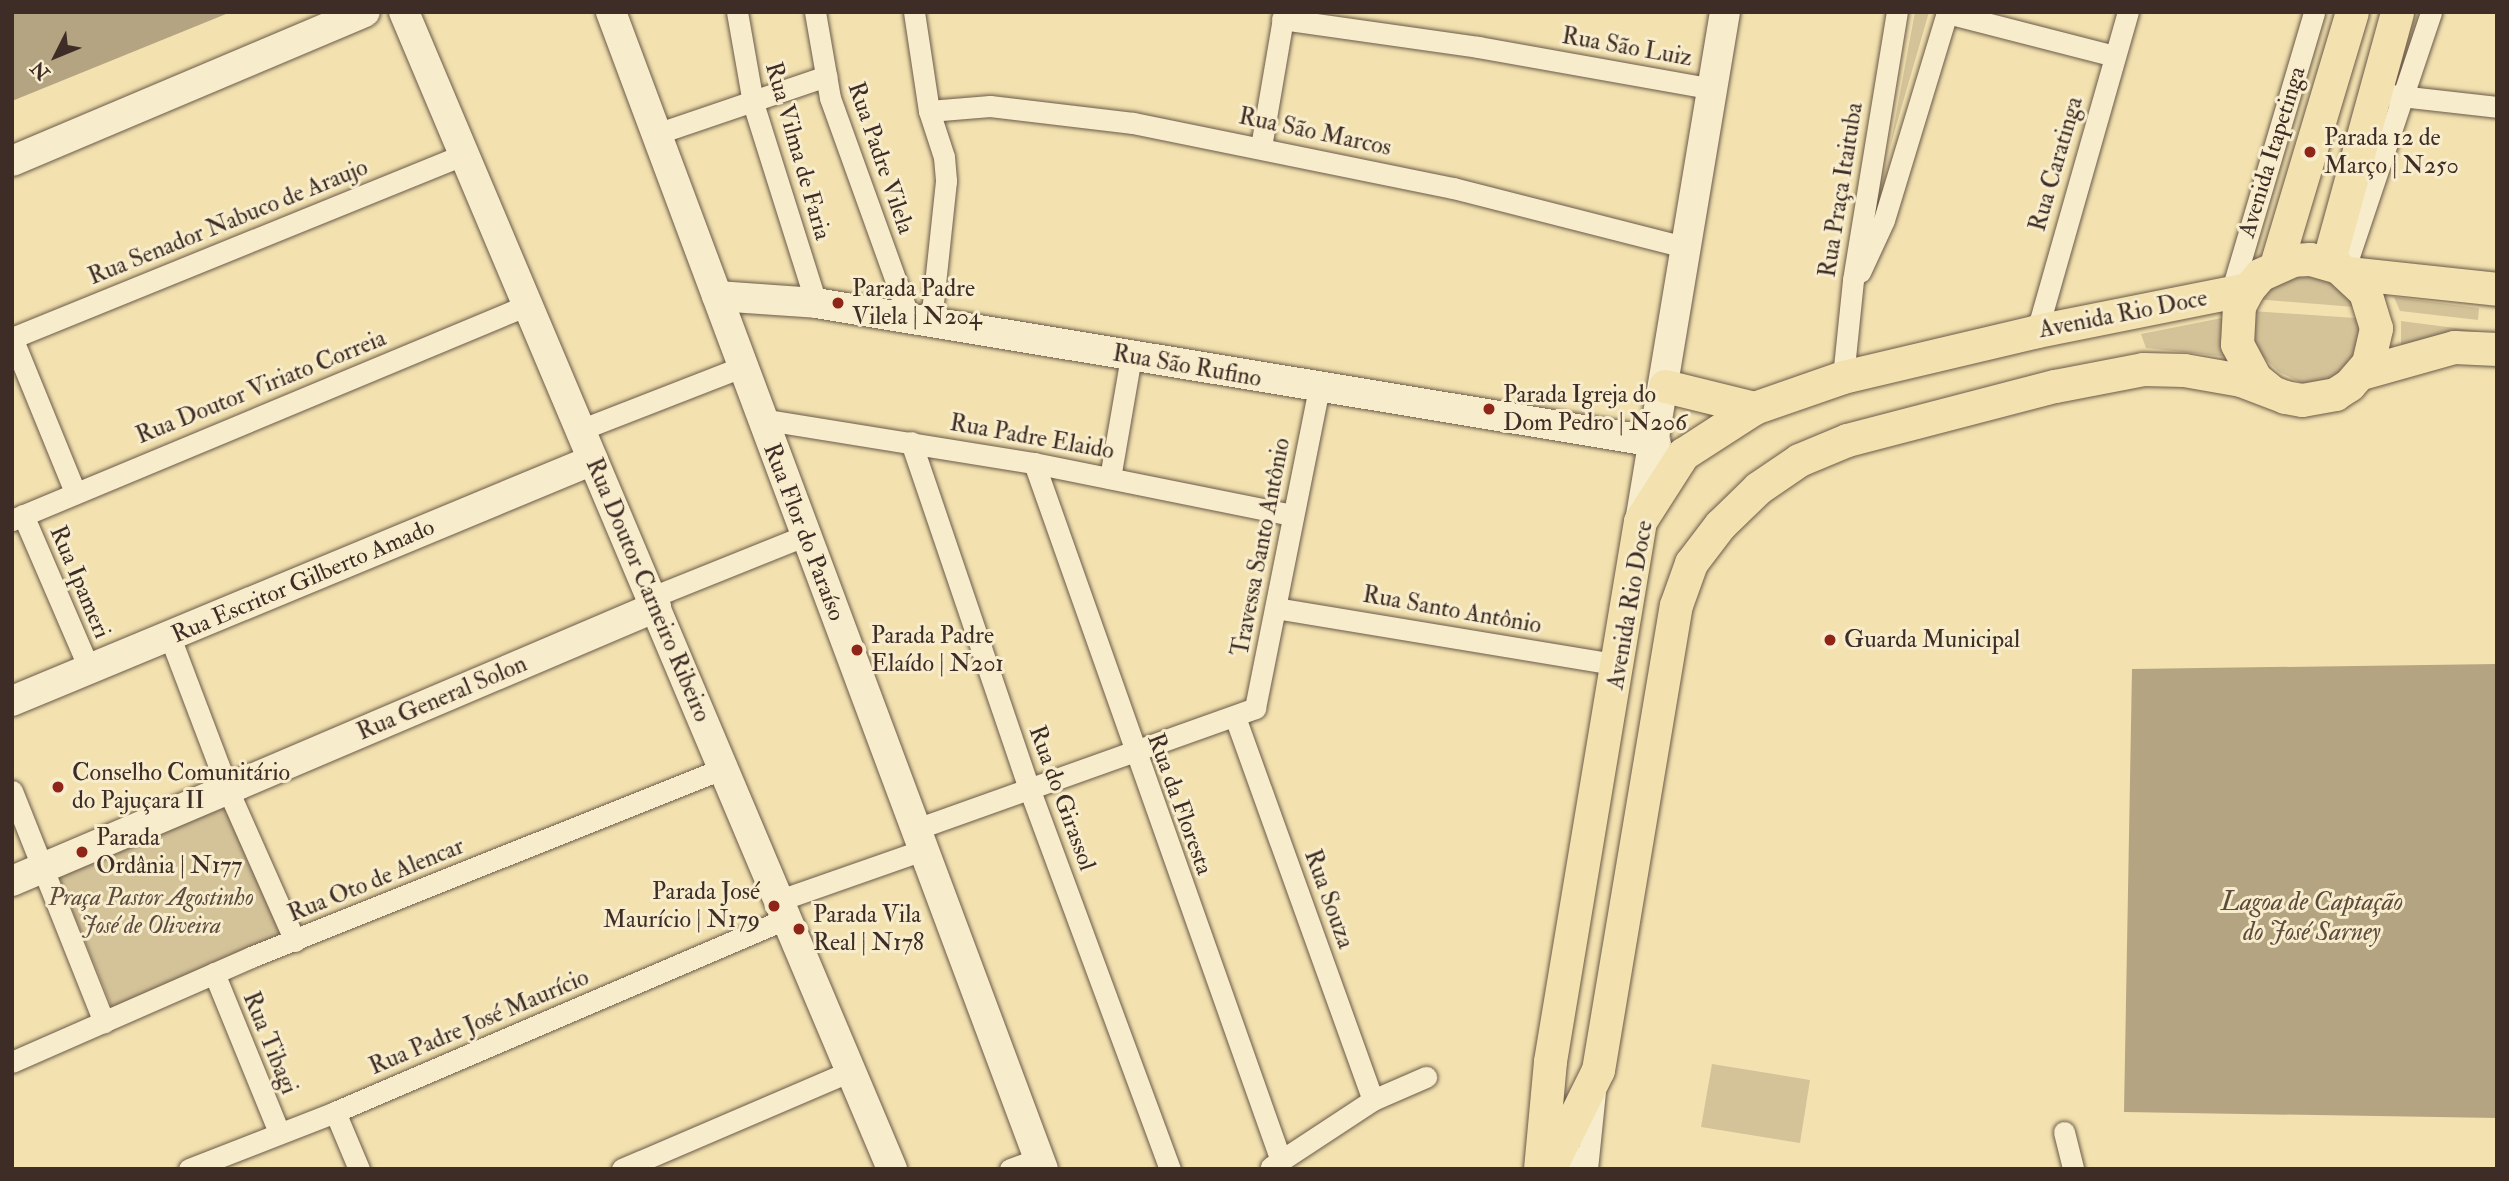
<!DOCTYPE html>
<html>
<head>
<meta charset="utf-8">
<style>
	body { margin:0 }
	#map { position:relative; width:2509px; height:1181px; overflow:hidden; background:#f3e2b0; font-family:"IM FELL Double Pica",serif }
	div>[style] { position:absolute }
	.green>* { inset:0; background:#d4c399 }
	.water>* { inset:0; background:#b5a481 }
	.roads { filter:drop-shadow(0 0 2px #6b5a49) drop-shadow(0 0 2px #6b5a49) }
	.street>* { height:21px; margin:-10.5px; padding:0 10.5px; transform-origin:10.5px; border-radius:10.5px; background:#f7eccc }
	.secondary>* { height:30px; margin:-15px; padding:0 15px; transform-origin:15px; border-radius:15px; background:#f7eccc }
	.primary>* { height:33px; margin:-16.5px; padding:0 16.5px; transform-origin:16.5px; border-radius:16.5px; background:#f3e2b0 }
	.dots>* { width:19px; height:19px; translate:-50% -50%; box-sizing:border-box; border:4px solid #f7eccc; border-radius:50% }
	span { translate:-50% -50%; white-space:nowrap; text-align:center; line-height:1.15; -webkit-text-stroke:6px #f7eccc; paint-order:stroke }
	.street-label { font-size:24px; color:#3e2d27 }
	.poi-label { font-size:24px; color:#3e2d27 }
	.left { translate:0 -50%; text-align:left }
	.right { translate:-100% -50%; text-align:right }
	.park-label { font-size:24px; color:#5c4b3e; font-style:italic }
	.water-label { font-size:26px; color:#5c4b3e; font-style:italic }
	.frame { position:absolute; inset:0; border:14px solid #3e2d27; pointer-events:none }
	.north { position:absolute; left:21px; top:21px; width:70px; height:70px; -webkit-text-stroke:5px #f7eccc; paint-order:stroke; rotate:227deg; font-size:19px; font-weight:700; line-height:28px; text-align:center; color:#3e2d27 }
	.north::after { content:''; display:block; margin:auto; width:24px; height:32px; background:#3e2d27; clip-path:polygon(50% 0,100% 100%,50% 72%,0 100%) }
</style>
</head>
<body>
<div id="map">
	<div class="green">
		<div style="clip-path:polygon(1915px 12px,1929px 12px,1890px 147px)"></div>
		<div style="clip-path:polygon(2316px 265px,2367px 308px,2255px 299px,2263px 286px)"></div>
		<div style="clip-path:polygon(2394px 297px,2479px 308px,2478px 320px,2400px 311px)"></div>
		<div style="clip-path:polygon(2252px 311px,2370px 319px,2345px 378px,2304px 384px,2279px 372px,2258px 352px,2249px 331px)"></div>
		<div style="clip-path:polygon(2222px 318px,2229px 357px,2146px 348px,2141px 334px)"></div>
		<div style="clip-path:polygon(2401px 321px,2478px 331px,2401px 347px)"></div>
		<div style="clip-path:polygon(227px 802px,289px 932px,112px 1007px,57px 873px)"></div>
		<div style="clip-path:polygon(1712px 1064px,1810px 1080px,1800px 1143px,1701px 1127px)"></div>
	</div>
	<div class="water">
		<div style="clip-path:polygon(12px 12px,231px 12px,12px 101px)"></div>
		<div style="clip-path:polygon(2497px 664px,2497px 1118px,2124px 1112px,2132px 669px)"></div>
	</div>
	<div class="roads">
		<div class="street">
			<div style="left:737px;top:12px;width:92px;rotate:80deg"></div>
			<div style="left:753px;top:103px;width:210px;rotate:72.5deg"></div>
			<div style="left:815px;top:12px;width:87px;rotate:80.1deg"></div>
			<div style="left:830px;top:98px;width:234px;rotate:70.2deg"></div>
			<div style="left:914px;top:12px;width:100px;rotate:81.4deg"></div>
			<div style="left:929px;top:111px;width:48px;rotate:71.9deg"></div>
			<div style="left:944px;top:157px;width:24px;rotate:85deg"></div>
			<div style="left:946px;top:181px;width:142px;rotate:96.1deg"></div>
			<div style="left:1947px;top:13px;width:172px;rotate:14.4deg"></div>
			<div style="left:1282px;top:19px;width:198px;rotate:8.1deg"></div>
			<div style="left:1478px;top:47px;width:239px;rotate:10.1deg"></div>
			<div style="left:2392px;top:95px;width:106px;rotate:6.5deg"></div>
			<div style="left:929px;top:111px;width:61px;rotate:-4.7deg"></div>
			<div style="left:990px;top:106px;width:144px;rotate:6.8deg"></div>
			<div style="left:1133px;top:123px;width:327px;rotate:11.5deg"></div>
			<div style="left:1453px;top:188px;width:239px;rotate:14.3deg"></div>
			<div style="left:656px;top:134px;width:180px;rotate:-18.8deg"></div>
			<div style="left:1261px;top:147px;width:137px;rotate:-80.3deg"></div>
			<div style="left:2344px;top:271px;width:273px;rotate:-71.4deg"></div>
			<div style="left:1860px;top:272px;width:57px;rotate:-65.2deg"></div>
			<div style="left:1884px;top:220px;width:217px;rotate:-73.1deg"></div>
			<div style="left:2231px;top:293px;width:293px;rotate:-73.5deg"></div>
			<div style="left:2037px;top:331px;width:332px;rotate:-74.1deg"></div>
			<div style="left:1843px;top:377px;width:98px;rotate:-84.1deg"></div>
			<div style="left:1853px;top:280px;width:272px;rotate:-80.7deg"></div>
			<div style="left:761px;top:419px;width:277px;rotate:9.2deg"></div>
			<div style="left:1034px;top:463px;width:262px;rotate:11.4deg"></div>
			<div style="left:580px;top:430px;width:176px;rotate:-21.3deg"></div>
			<div style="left:911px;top:442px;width:366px;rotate:71.2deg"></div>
			<div style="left:1029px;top:788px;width:406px;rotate:69.7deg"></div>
			<div style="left:1034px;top:463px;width:740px;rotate:70.51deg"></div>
			<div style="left:1110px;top:478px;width:123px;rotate:-80.2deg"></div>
			<div style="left:75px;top:492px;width:166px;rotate:-112.2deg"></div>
			<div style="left:12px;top:338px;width:489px;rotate:-22.1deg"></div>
			<div style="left:23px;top:515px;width:167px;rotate:66.7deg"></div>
			<div style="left:12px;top:520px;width:561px;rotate:-22.64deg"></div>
			<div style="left:652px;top:597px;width:166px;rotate:-21.9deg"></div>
			<div style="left:1276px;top:608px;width:348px;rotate:9.4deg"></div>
			<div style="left:170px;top:637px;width:164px;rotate:69.2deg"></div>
			<div style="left:228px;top:790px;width:165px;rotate:66.1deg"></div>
			<div style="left:1235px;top:717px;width:407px;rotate:70.2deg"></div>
			<div style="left:12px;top:791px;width:249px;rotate:68.3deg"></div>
			<div style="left:916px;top:829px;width:360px;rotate:-19.6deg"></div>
			<div style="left:1255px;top:708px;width:325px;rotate:-78.7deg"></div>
			<div style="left:780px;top:900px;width:151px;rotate:-19.3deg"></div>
			<div style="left:214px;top:973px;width:172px;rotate:67.8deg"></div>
			<div style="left:12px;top:1062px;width:261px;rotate:-23.7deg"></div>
			<div style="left:251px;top:957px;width:509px;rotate:-21.78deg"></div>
			<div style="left:335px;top:1112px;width:62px;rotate:67.2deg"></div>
			<div style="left:2064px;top:1132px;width:38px;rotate:76deg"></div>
			<div style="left:1565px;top:1133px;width:37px;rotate:76deg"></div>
			<div style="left:1271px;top:1167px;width:122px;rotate:-33.3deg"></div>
			<div style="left:1373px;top:1100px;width:58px;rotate:-23.5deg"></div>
			<div style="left:189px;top:1169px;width:157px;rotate:-21.3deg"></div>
			<div style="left:335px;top:1112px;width:492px;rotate:-23.2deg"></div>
			<div style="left:622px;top:1169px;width:249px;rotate:-23.2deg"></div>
			<div style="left:1010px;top:1169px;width:32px;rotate:-20deg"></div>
			<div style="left:1587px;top:1169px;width:78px;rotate:-84.1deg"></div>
		</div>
		<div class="secondary">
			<div style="left:404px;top:12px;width:1256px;rotate:67.13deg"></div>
			<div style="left:611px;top:12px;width:1235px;rotate:69.53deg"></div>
			<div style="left:12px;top:161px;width:383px;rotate:-22.9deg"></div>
			<div style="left:717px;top:296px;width:99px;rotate:4deg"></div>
			<div style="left:816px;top:303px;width:851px;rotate:9.4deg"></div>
			<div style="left:1641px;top:516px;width:511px;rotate:-80.54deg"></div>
			<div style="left:12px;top:701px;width:629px;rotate:-22.53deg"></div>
			<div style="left:12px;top:881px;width:700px;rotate:-23.05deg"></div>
		</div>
		<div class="primary">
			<div style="left:2328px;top:263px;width:260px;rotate:-74.6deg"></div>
			<div style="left:2276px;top:265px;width:264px;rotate:-73.3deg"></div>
			<div style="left:2348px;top:273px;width:150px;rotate:6.1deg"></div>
			<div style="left:2361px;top:373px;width:97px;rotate:-15.6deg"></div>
			<div style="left:2454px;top:347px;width:43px;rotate:2.7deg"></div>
			<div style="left:1665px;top:386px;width:92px;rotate:13.9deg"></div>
			<div style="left:1540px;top:1169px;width:108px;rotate:-84.7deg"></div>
			<div style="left:1550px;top:1061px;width:547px;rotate:-80.54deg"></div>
			<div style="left:1640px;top:521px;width:80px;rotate:-57.3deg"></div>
			<div style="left:1683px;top:454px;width:85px;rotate:-32.9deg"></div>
			<div style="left:1754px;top:408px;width:94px;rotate:-19.2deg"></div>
			<div style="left:1843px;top:377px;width:199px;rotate:-13.3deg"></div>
			<div style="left:2037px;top:331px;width:215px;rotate:-11.3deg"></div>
			<div style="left:1549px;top:1169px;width:110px;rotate:-63.7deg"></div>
			<div style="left:1598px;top:1070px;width:471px;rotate:-80.5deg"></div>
			<div style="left:1676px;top:605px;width:45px;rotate:-70.3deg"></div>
			<div style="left:1691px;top:563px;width:48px;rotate:-52.7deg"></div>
			<div style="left:1720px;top:525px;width:53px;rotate:-44.2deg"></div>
			<div style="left:1758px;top:488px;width:50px;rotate:-34.3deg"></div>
			<div style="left:1799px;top:460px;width:52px;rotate:-22.6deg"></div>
			<div style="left:1847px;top:440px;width:215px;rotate:-14.6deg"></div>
			<div style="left:2055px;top:386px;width:90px;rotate:-10.9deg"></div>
			<div style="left:2143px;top:369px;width:41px;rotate:1.4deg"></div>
			<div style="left:2184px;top:370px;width:58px;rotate:10deg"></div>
			<div style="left:2241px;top:380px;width:47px;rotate:21.1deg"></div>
			<div style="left:2285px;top:397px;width:17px;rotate:10deg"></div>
			<div style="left:2302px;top:400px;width:34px;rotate:-10deg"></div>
			<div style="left:2335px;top:394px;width:17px;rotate:-33deg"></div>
			<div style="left:2349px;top:385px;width:29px;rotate:-49deg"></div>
			<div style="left:2368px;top:363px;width:36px;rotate:-77deg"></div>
			<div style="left:2376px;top:328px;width:38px;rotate:-107deg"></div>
			<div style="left:2365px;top:292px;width:37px;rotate:-137deg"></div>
			<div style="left:2338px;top:267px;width:29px;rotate:-164deg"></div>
			<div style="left:2310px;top:259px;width:17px;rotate:177deg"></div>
			<div style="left:2293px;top:260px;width:36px;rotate:156deg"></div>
			<div style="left:2260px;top:275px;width:18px;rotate:131deg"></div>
			<div style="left:2248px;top:289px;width:19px;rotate:118deg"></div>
			<div style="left:2239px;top:306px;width:38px;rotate:93deg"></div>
			<div style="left:2237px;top:344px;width:38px;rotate:62deg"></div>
			<div style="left:2255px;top:378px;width:19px;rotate:39deg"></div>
		</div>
	</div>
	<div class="dots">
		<div style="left:2310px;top:152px;background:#8f2418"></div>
		<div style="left:838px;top:303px;background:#8f2418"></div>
		<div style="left:1489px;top:409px;background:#8f2418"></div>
		<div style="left:1830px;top:640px;background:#8f2418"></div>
		<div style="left:857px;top:650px;background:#8f2418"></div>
		<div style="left:58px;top:787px;background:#8f2418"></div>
		<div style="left:82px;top:852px;background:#8f2418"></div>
		<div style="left:774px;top:906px;background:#8f2418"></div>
		<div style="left:799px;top:929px;background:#8f2418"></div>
	</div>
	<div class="street-label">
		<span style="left:1627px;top:47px;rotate:10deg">Rua São Luiz</span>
		<span style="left:1315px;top:132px;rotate:12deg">Rua São Marcos</span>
		<span style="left:798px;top:151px;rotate:74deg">Rua Vilma de Faria</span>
		<span style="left:2272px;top:152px;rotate:-73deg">Avenida Itapetinga</span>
		<span style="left:881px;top:158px;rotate:71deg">Rua Padre Vilela</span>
		<span style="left:2056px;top:164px;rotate:-74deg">Rua Caratinga</span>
		<span style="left:1841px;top:190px;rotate:-81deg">Rua Praça Itaituba</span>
		<span style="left:228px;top:222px;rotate:-22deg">Rua Senador Nabuco de Araujo</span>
		<span style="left:2123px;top:314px;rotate:-11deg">Avenida Rio Doce</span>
		<span style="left:1187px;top:366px;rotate:10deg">Rua São Rufino</span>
		<span style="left:261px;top:387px;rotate:-22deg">Rua Doutor Viriato Correia</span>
		<span style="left:1032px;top:437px;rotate:10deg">Rua Padre Elaido</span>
		<span style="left:804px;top:532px;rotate:69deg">Rua Flor do Paraíso</span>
		<span style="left:1261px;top:547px;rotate:-79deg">Travessa Santo Antônio</span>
		<span style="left:303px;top:581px;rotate:-23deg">Rua Escritor Gilberto Amado</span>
		<span style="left:80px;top:582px;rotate:67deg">Rua Ipameri</span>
		<span style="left:648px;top:590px;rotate:67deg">Rua Doutor Carneiro Ribeiro</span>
		<span style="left:1630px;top:605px;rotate:-80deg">Avenida Rio Doce</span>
		<span style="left:1452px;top:610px;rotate:10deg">Rua Santo Antônio</span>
		<span style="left:442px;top:698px;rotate:-23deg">Rua General Solon</span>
		<span style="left:1062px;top:798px;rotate:70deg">Rua do Girassol</span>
		<span style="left:1180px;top:804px;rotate:70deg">Rua da Floresta</span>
		<span style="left:376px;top:880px;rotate:-22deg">Rua Oto de Alencar</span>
		<span style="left:1329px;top:899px;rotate:70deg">Rua Souza</span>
		<span style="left:479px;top:1022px;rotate:-23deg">Rua Padre José Maurício</span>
		<span style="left:270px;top:1043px;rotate:68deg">Rua Tibagi</span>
	</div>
	<div class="poi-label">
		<span class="left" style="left:2324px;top:152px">Parada 12 de<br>Março | N250</span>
		<span class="left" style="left:852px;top:303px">Parada Padre<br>Vilela | N204</span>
		<span class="left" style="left:1503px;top:409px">Parada Igreja do<br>Dom Pedro | N206</span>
		<span class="left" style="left:871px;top:650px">Parada Padre<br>Elaído | N201</span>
		<span class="left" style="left:1844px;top:640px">Guarda Municipal</span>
		<span class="left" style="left:72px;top:787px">Conselho Comunitário<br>do Pajuçara II</span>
		<span class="left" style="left:96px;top:852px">Parada<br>Ordânia | N177</span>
		<span class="right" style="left:760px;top:906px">Parada José<br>Maurício | N179</span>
		<span class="left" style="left:813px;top:929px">Parada Vila<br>Real | N178</span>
	</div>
	<div class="park-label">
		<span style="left:151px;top:912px">Praça Pastor Agostinho<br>José de Oliveira</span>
	</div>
	<div class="water-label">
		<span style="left:2312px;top:918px">Lagoa de Captação<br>do José Sarney</span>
	</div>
	<div class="frame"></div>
	<div class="north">N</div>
</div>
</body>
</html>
